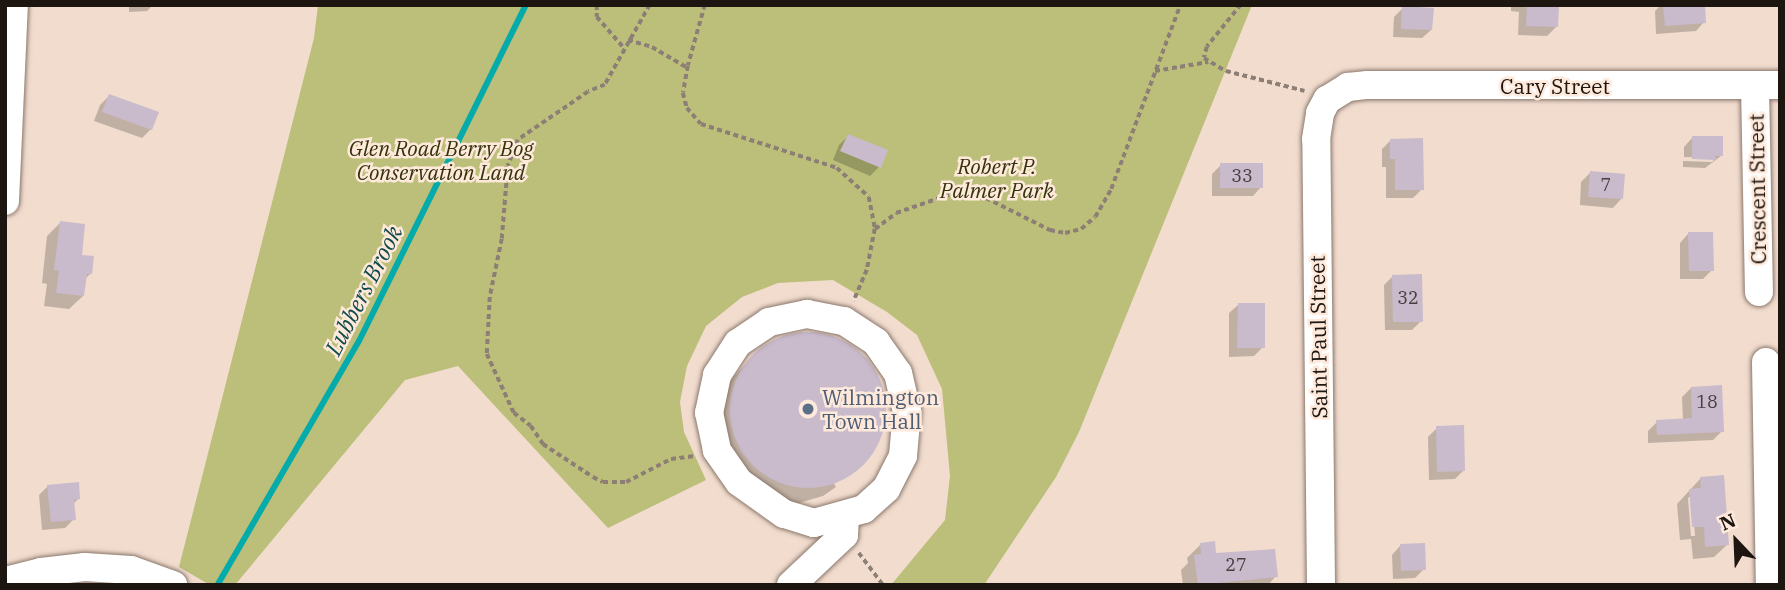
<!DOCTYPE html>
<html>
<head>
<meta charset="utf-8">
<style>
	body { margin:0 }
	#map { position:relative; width:1785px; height:590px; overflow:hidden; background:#f1dcce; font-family:"IBM Plex Serif",serif }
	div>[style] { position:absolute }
	.green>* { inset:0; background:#bbbf79 }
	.shadow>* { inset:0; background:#0003 }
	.stream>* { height:6px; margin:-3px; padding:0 3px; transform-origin:3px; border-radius:3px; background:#05abab }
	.building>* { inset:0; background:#c9bacc }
	.round { border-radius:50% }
	.path>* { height:3.5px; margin-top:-1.75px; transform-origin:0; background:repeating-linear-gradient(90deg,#8d7f75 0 5px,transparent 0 8.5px) }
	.roads { filter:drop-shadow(0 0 2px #8b786c) drop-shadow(0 0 2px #8b786c) }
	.minor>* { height:28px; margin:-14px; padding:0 14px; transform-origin:14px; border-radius:14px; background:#fff }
	.dots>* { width:19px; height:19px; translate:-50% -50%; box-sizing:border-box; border:4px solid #fee9db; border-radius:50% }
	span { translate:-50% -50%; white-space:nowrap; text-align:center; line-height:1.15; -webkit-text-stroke:5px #fee9db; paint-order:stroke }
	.number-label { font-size:18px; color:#473e3f }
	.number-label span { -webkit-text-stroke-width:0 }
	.street-label { font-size:21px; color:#1c1510 }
	.park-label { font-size:21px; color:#32330b; font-style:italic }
	.service-label { font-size:21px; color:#4e5e75 }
	.left { translate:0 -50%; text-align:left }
	.water-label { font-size:23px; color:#104b4b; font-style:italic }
	.frame { position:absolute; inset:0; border:7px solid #1c1510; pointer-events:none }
	.north { position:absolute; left:1701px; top:506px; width:70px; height:70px; -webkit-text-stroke:5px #fee9db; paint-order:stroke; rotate:337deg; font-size:19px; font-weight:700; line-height:28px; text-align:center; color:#1c1510 }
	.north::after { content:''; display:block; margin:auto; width:24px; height:32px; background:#1c1510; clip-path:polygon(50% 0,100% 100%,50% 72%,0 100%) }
</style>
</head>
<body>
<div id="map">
	<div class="green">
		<div style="clip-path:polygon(318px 5px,1252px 5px,1079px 432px,1056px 477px,984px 585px,891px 585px,945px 520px,950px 476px,942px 389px,917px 335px,887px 312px,833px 280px,778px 283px,742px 297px,706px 326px,687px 366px,680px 402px,684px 432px,706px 480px,608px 528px,458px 366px,405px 380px,235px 585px,210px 585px,179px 567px,314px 38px)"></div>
	</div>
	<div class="shadow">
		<div style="clip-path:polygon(129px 5px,153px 5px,147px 11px,129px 12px)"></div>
		<div style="clip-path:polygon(1511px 5px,1557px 5px,1556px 27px,1547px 36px,1518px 35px,1519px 12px,1511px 11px)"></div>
		<div style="clip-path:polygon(1661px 5px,1703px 5px,1704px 22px,1696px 31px,1656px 34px,1655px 11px)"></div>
		<div style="clip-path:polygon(1403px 8px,1431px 30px,1422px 38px,1393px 37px,1394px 17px)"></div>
		<div style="clip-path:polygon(109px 96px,151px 129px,142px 138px,94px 121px,100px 105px)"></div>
		<div style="clip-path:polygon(848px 136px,879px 167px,870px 176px,833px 160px,839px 145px)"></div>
		<div style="clip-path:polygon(1692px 138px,1721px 156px,1705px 168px,1683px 167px,1683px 161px,1712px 162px,1716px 158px,1684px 157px,1684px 147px)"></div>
		<div style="clip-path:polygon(1391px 140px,1422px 189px,1413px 198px,1386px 198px,1386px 167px,1382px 167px,1382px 149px)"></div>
		<div style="clip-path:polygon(1221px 165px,1261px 187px,1253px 196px,1212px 196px,1212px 174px)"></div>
		<div style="clip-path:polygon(1590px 173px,1621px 199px,1613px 208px,1580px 205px,1581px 182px)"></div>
		<div style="clip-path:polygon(60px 223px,91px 273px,84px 280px,83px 296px,69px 309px,44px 306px,47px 284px,42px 283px,47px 236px)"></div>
		<div style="clip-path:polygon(1688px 234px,1712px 270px,1703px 279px,1680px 279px,1680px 243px)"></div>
		<div style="clip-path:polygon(1393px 276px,1421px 321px,1412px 330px,1385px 330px,1384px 285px)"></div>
		<div style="clip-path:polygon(1238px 305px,1263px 347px,1254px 356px,1229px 357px,1229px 313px)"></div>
		<div style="clip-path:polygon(805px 333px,835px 338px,860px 354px,876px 376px,884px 405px,880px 434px,865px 460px,834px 484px,836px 487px,823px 496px,795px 504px,739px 485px,718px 402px,734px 376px,751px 359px,776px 341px)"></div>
		<div style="clip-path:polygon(1691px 388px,1722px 431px,1713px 440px,1648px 443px,1648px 431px,1657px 422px,1683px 420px,1682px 397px)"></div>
		<div style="clip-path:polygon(1437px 428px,1464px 470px,1455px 479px,1429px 480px,1428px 437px)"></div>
		<div style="clip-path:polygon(evenodd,1701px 478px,1728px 544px,1714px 557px,1693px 559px,1691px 539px,1680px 540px,1677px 504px,1701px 478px,1692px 495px,1695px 536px,1691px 536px,1688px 498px,1692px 495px)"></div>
		<div style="clip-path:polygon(48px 486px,78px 499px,73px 504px,74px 519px,65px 528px,42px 530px,39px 495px)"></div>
		<div style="clip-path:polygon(1200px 545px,1215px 554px,1276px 576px,1268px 585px,1183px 585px,1181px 570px,1188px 563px,1187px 558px)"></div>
		<div style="clip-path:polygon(1400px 546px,1424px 569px,1415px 578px,1393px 579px,1392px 555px)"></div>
	</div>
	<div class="stream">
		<div style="left:218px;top:584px;width:281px;rotate:-59.9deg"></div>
		<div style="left:359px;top:341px;width:375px;rotate:-63.6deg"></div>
	</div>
	<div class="building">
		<div style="clip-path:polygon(1527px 5px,1559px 5px,1558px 27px,1526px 26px)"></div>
		<div style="clip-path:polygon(1663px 5px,1705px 5px,1706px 23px,1665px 26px)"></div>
		<div style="clip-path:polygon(1402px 6px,1434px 8px,1432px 30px,1401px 29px)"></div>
		<div style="clip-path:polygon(109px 94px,159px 112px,152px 130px,102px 112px)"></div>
		<div style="clip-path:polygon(848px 134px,888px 150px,881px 168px,840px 151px)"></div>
		<div style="clip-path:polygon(1692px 136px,1723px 136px,1723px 156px,1715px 156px,1715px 160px,1692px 159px)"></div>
		<div style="clip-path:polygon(1423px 138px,1424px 190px,1395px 190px,1395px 159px,1390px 159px,1390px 139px)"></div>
		<div style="clip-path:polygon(1220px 163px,1263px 163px,1263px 188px,1220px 188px)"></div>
		<div style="clip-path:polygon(1590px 171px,1625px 174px,1623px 199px,1588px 197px)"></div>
		<div style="clip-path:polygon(60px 221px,85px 224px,82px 255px,94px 256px,92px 274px,87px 274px,84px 296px,56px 293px,59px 271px,54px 270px)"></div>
		<div style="clip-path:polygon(1688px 232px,1713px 232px,1714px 271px,1689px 271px)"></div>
		<div style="clip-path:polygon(1422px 274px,1423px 322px,1393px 322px,1392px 275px)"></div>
		<div style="clip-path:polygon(1238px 303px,1265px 303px,1265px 348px,1237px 348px)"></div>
		<div class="round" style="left:730px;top:332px;width:156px;height:156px"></div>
		<div style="clip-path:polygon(1722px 385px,1724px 432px,1657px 435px,1656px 420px,1692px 418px,1691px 387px)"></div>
		<div style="clip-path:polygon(1464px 425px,1465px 471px,1437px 472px,1436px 426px)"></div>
		<div style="clip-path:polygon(1724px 475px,1729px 545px,1705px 547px,1704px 527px,1692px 527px,1689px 489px,1701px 488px,1700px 477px)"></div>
		<div style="clip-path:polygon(79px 482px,80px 499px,74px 500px,76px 520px,51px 522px,47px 485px)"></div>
		<div style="clip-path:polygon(1215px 541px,1216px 553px,1275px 549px,1278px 577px,1198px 585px,1194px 555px,1201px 554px,1200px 543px)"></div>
		<div style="clip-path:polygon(1425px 543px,1426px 570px,1401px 571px,1400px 544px)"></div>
	</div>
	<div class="path">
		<div style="left:597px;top:5px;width:12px;rotate:90deg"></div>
		<div style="left:597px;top:17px;width:41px;rotate:48.9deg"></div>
		<div style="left:650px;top:5px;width:92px;rotate:119.4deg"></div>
		<div style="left:605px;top:85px;width:18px;rotate:158deg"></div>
		<div style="left:588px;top:92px;width:85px;rotate:145.6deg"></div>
		<div style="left:518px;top:140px;width:28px;rotate:111deg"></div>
		<div style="left:508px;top:166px;width:73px;rotate:94.7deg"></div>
		<div style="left:502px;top:239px;width:59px;rotate:101.7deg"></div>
		<div style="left:490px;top:297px;width:57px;rotate:93deg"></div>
		<div style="left:487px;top:354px;width:65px;rotate:65.4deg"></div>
		<div style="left:514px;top:413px;width:21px;rotate:37deg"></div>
		<div style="left:531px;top:426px;width:22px;rotate:56deg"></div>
		<div style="left:543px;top:444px;width:60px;rotate:33.4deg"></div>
		<div style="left:593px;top:477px;width:11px;rotate:27deg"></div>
		<div style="left:603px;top:482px;width:23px"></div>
		<div style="left:626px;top:482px;width:51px;rotate:-27.1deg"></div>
		<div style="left:671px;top:459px;width:24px;rotate:-7deg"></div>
		<div style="left:705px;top:5px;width:63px;rotate:105.6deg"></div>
		<div style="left:688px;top:66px;width:27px;rotate:100deg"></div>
		<div style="left:683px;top:93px;width:16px;rotate:75deg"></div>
		<div style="left:687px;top:108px;width:21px;rotate:49deg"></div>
		<div style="left:701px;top:124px;width:143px;rotate:17.9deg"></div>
		<div style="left:837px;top:168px;width:43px;rotate:42.2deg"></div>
		<div style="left:869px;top:197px;width:33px;rotate:79deg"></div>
		<div style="left:875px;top:229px;width:42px;rotate:101deg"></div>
		<div style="left:867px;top:270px;width:34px;rotate:113deg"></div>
		<div style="left:1241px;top:5px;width:54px;rotate:129deg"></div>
		<div style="left:1207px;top:47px;width:11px;rotate:105deg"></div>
		<div style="left:1204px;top:58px;width:26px;rotate:31deg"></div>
		<div style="left:1226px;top:71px;width:81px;rotate:14.2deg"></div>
		<div style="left:628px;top:40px;width:25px;rotate:16deg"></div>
		<div style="left:652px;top:47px;width:42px;rotate:30.3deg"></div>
		<div style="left:1155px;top:71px;width:54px;rotate:-9.6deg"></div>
		<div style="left:875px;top:229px;width:26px;rotate:-37deg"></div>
		<div style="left:896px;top:213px;width:58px;rotate:-19.1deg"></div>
		<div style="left:951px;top:194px;width:35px;rotate:7deg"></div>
		<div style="left:986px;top:198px;width:72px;rotate:26.6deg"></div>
		<div style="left:1050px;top:230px;width:15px;rotate:11deg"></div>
		<div style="left:1065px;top:233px;width:16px;rotate:-14deg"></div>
		<div style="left:1081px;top:229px;width:18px;rotate:-41deg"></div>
		<div style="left:1095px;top:217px;width:32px;rotate:-60deg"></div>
		<div style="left:1111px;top:189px;width:197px;rotate:-69.4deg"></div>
		<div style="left:859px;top:553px;width:40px;rotate:53deg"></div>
	</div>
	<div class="roads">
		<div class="minor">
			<div style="left:1755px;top:86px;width:206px;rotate:88.9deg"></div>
			<div style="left:5px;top:201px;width:196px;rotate:-87.4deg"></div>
			<div style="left:807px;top:314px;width:38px;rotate:11deg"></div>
			<div style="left:844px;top:321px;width:38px;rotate:33deg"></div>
			<div style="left:876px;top:342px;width:38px;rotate:55deg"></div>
			<div style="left:898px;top:373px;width:39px;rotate:77deg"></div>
			<div style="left:907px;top:411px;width:45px;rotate:95.1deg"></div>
			<div style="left:903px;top:456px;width:37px;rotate:117deg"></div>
			<div style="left:886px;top:489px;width:30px;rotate:138deg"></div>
			<div style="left:864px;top:509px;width:52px;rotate:164.4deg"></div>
			<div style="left:814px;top:523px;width:31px;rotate:-163deg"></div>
			<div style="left:784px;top:514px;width:55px;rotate:-144.6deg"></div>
			<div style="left:739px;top:482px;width:39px;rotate:-125deg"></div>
			<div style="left:717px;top:450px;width:38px;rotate:-102deg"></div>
			<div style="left:709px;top:413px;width:39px;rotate:-78deg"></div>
			<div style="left:717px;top:375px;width:38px;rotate:-57deg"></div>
			<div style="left:738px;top:343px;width:37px;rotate:-34deg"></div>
			<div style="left:769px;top:322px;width:39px;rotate:-12deg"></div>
			<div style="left:1766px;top:362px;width:223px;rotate:89deg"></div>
			<div style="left:5px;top:581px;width:37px;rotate:-14deg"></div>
			<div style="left:41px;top:572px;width:44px;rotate:-6.5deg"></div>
			<div style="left:85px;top:567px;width:46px;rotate:3.7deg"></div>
			<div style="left:131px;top:570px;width:45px;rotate:19.7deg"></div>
			<div style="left:791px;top:585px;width:73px;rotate:-43.3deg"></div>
			<div style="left:844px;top:535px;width:18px;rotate:-87deg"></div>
			<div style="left:1321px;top:585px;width:446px;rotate:-90.6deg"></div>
			<div style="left:1316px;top:139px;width:26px;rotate:-81deg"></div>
			<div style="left:1320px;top:113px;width:15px;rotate:-62deg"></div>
			<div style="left:1327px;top:100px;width:25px;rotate:-32deg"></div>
			<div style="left:1348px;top:87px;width:20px;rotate:-6deg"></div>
			<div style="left:1368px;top:85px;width:412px"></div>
		</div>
	</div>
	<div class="dots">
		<div style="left:808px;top:409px;background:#5c6f8a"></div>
	</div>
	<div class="number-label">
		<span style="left:1242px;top:176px">33</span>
		<span style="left:1606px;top:185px">7</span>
		<span style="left:1408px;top:298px">32</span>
		<span style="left:1707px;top:402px">18</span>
		<span style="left:1236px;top:565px">27</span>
	</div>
	<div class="street-label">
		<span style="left:1555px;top:86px">Cary Street</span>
		<span style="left:1757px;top:189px;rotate:-91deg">Crescent Street</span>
		<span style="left:1318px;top:337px;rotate:-91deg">Saint Paul Street</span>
	</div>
	<div class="park-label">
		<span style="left:441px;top:160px">Glen Road Berry Bog<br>Conservation Land</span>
		<span style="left:997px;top:178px">Robert P.<br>Palmer Park</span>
	</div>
	<div class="service-label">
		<span class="left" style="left:822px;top:409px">Wilmington<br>Town Hall</span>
	</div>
	<div class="water-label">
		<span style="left:363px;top:290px;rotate:-63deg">Lubbers Brook</span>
	</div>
	<div class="frame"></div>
	<div class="north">N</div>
</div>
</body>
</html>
